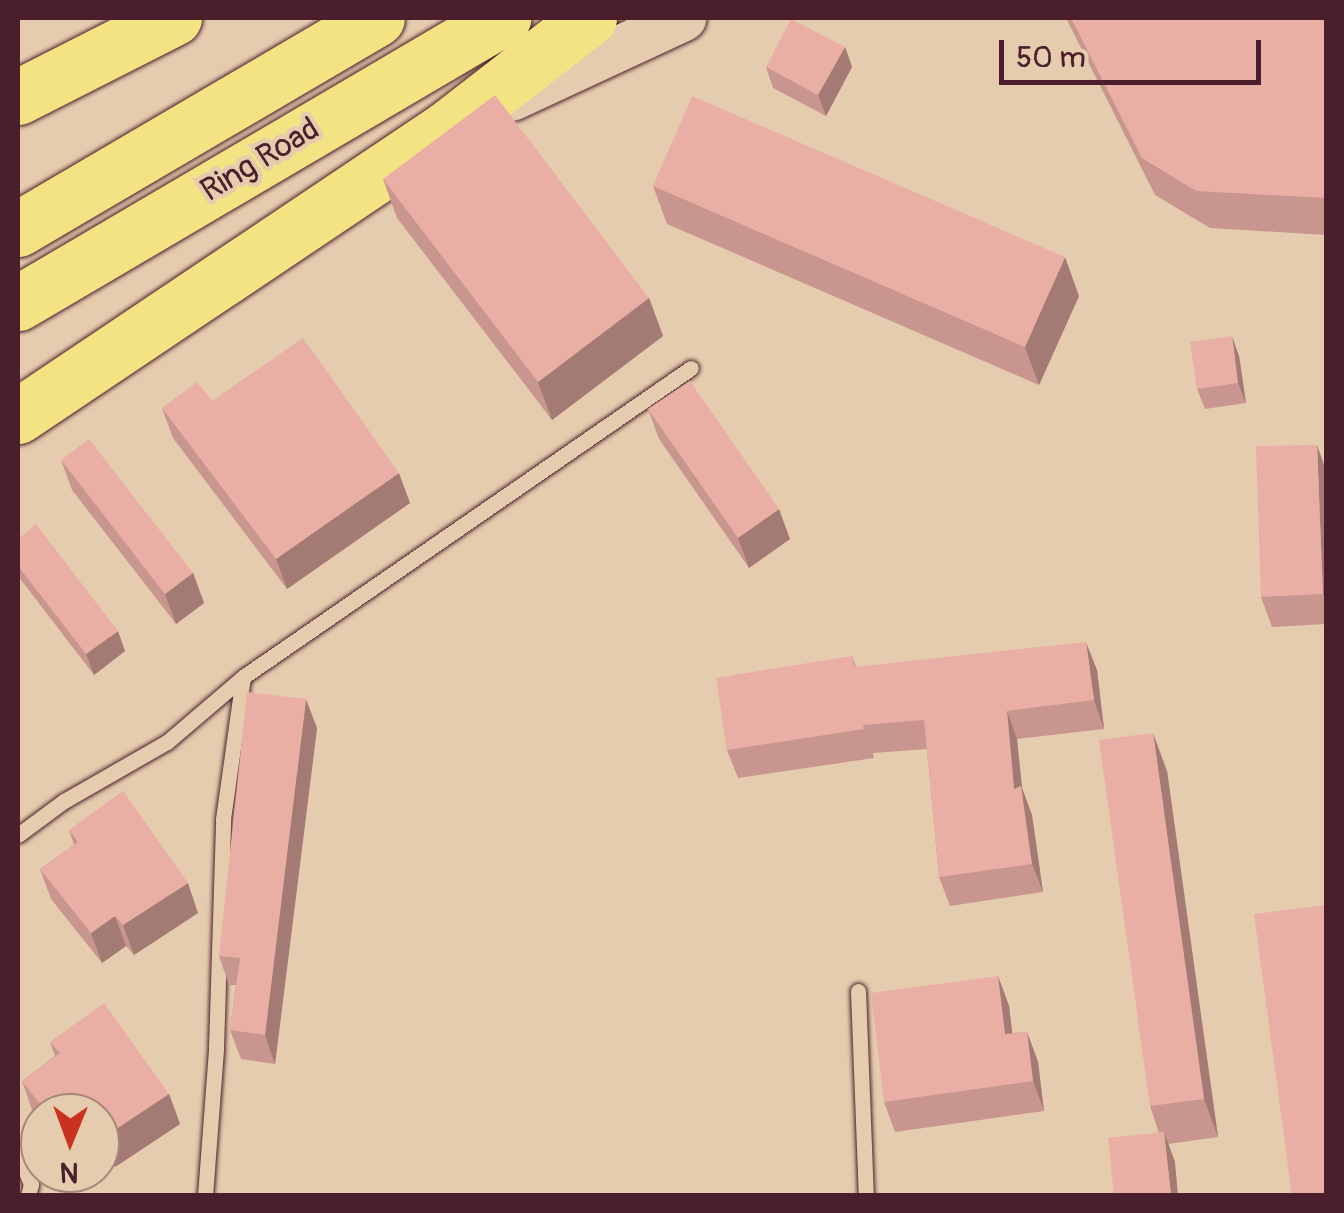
<!DOCTYPE html>
<html>
<head>
<meta charset="utf-8">
<style>
	body { margin:0 }
	#map { position:relative; width:1344px; height:1213px; overflow:hidden; background:#e6ccae; font-family:Pangolin,sans-serif }
	div>[style] { position:absolute }
	.roads { filter:drop-shadow(0 0 2px #4a1f2b) drop-shadow(0 0 2px #4a1f2b) }
	.lane>* { height:15px; margin:-7.5px; padding:0 7.5px; transform-origin:7.5px; border-radius:7.5px; background:#e6ccae }
	.secondary>* { height:45px; margin:-22.5px; padding:0 22.5px; transform-origin:22.5px; border-radius:22.5px; background:#e6ccae }
	.highway>* { height:55px; margin:-27.5px; padding:0 27.5px; transform-origin:27.5px; border-radius:27.5px; background:#f4e382 }
	.wall>* { inset:0; background:#c8968e }
	.shaded-wall>* { inset:0; background:#a37a74 }
	.building>* { inset:0; background:#e9afa5 }
	span { translate:-50% -50%; white-space:nowrap; text-align:center; line-height:1.15; -webkit-text-stroke:9px #e6ccae; paint-order:stroke }
	.street-label { font-size:32px; color:#4a1f2b }
	.frame { position:absolute; inset:0; border:20px solid #4a1f2b; pointer-events:none }
	.north { position:absolute; left:20px; top:1093px; width:100px; height:100px; box-sizing:border-box; background:#e6ccae; border:2px solid #a8877a; border-radius:50%; rotate:181deg; font-size:28px; font-weight:700; line-height:40px; text-align:center; color:#4a1f2b }
	.north::after { content:''; display:block; margin:auto; width:35px; height:45px; background:#c8321e; clip-path:polygon(50% 0,100% 100%,50% 72%,0 100%) }
	.scale { position:absolute; left:999px; top:40px; width:262px; height:45px; box-sizing:border-box; border:5px solid #4a1f2b; border-top:0; padding-left:12px; font-size:30px; line-height:35px; white-space:nowrap; color:#4a1f2b; -webkit-text-stroke:8px #e6ccae; paint-order:stroke }
</style>
</head>
<body>
<div id="map">
	<div class="roads">
		<div class="lane">
			<div style="left:18px;top:835px;width:57px;rotate:-36.5deg"></div>
			<div style="left:64px;top:801px;width:119px;rotate:-29.8deg"></div>
			<div style="left:167px;top:742px;width:100px;rotate:-40.5deg"></div>
			<div style="left:243px;top:677px;width:544px;rotate:-34.6deg"></div>
			<div style="left:858px;top:991px;width:205px;rotate:87.8deg"></div>
			<div style="left:18px;top:1152px;width:35px;rotate:68deg"></div>
			<div style="left:31px;top:1184px;width:12px;rotate:104deg"></div>
			<div style="left:205px;top:1196px;width:148px;rotate:-85.7deg"></div>
			<div style="left:216px;top:1048px;width:229px;rotate:-88.2deg"></div>
			<div style="left:223px;top:819px;width:143px;rotate:-82deg"></div>
		</div>
		<div class="secondary">
			<div style="left:511px;top:98px;width:190px;rotate:-24.9deg"></div>
		</div>
		<div class="highway">
			<div style="left:18px;top:97px;width:175px;rotate:-26.9deg"></div>
			<div style="left:18px;top:229px;width:416px;rotate:-30.4deg"></div>
			<div style="left:18px;top:303px;width:563px;rotate:-30.44deg"></div>
			<div style="left:18px;top:416px;width:515px;rotate:-33.84deg"></div>
			<div style="left:446px;top:129px;width:181px;rotate:-37.8deg"></div>
		</div>
	</div>
	<div class="wall">
		<div style="clip-path:polygon(1066px 18px,1326px 18px,1326px 235px,1210px 228px,1155px 195px)"></div>
		<div style="clip-path:polygon(845px 47px,852px 67px,826px 116px,773px 88px,766px 67px)"></div>
		<div style="clip-path:polygon(383px 179px,649px 298px,663px 336px,552px 420px,397px 218px)"></div>
		<div style="clip-path:polygon(653px 186px,1079px 296px,1039px 385px,667px 224px)"></div>
		<div style="clip-path:polygon(1239px 356px,1246px 403px,1205px 409px,1197px 389px)"></div>
		<div style="clip-path:polygon(212px 401px,410px 503px,287px 589px,173px 438px,162px 408px)"></div>
		<div style="clip-path:polygon(648px 409px,790px 539px,749px 568px,659px 439px)"></div>
		<div style="clip-path:polygon(61px 460px,193px 573px,204px 603px,176px 624px,72px 490px)"></div>
		<div style="clip-path:polygon(1326px 470px,1326px 624px,1272px 627px,1261px 597px)"></div>
		<div style="clip-path:polygon(18px 539px,125px 651px,94px 675px,18px 576px)"></div>
		<div style="clip-path:polygon(852px 656px,856px 667px,1097px 670px,1104px 729px,1017px 739px,1022px 788px,1032px 815px,1043px 892px,950px 906px,939px 877px,927px 749px,873px 753px,874px 758px,738px 778px,727px 750px)"></div>
		<div style="clip-path:polygon(317px 728px,275px 1064px,241px 1059px,230px 1030px,236px 985px,229px 985px,219px 956px)"></div>
		<div style="clip-path:polygon(1167px 771px,1218px 1137px,1168px 1144px,1175px 1162px,1159px 1133px,1150px 1106px)"></div>
		<div style="clip-path:polygon(69px 830px,198px 913px,134px 955px,126px 946px,102px 963px,51px 899px,40px 869px,74px 845px)"></div>
		<div style="clip-path:polygon(998px 976px,1009px 1006px,1012px 1033px,1027px 1032px,1038px 1062px,1044px 1111px,895px 1132px,884px 1102px)"></div>
		<div style="clip-path:polygon(50px 1042px,169px 1094px,180px 1124px,115px 1167px,107px 1157px,100px 1162px,100px 1113px,40px 1113px,40px 1120px,32px 1110px,22px 1081px,55px 1056px)"></div>
	</div>
	<div class="shaded-wall">
		<div style="clip-path:polygon(845px 47px,852px 67px,826px 116px,818px 95px)"></div>
		<div style="clip-path:polygon(1065px 257px,1079px 296px,1039px 385px,1025px 347px)"></div>
		<div style="clip-path:polygon(649px 298px,663px 336px,552px 420px,538px 382px)"></div>
		<div style="clip-path:polygon(1232px 336px,1239px 356px,1246px 403px,1238px 383px)"></div>
		<div style="clip-path:polygon(1317px 445px,1326px 470px,1326px 603px,1323px 594px)"></div>
		<div style="clip-path:polygon(399px 473px,410px 503px,287px 589px,276px 559px)"></div>
		<div style="clip-path:polygon(779px 509px,790px 539px,749px 568px,738px 538px)"></div>
		<div style="clip-path:polygon(193px 573px,204px 603px,176px 624px,165px 594px)"></div>
		<div style="clip-path:polygon(118px 631px,125px 651px,94px 675px,86px 654px)"></div>
		<div style="clip-path:polygon(1086px 642px,1097px 670px,1104px 729px,1094px 700px)"></div>
		<div style="clip-path:polygon(306px 699px,317px 728px,275px 1064px,265px 1035px)"></div>
		<div style="clip-path:polygon(1007px 711px,1017px 739px,1022px 788px,1032px 815px,1043px 892px,1032px 864px,1014px 789px)"></div>
		<div style="clip-path:polygon(1153px 733px,1167px 771px,1218px 1137px,1204px 1099px)"></div>
		<div style="clip-path:polygon(188px 883px,198px 913px,134px 955px,123px 925px)"></div>
		<div style="clip-path:polygon(115px 916px,126px 946px,102px 963px,91px 933px)"></div>
		<div style="clip-path:polygon(998px 976px,1009px 1006px,1016px 1064px,1005px 1034px)"></div>
		<div style="clip-path:polygon(1027px 1032px,1038px 1062px,1044px 1111px,1033px 1081px)"></div>
		<div style="clip-path:polygon(169px 1094px,180px 1124px,115px 1167px,104px 1137px)"></div>
		<div style="clip-path:polygon(1164px 1132px,1175px 1162px,1178px 1196px,1171px 1196px)"></div>
		<div style="clip-path:polygon(100px 1137px,107px 1157px,100px 1162px)"></div>
	</div>
	<div class="building">
		<div style="clip-path:polygon(1071px 18px,1326px 18px,1326px 198px,1196px 191px,1142px 158px)"></div>
		<div style="clip-path:polygon(791px 19px,845px 47px,818px 95px,766px 67px)"></div>
		<div style="clip-path:polygon(495px 95px,649px 298px,538px 382px,383px 179px)"></div>
		<div style="clip-path:polygon(692px 96px,1065px 257px,1025px 347px,653px 186px)"></div>
		<div style="clip-path:polygon(1232px 336px,1238px 383px,1197px 389px,1190px 342px)"></div>
		<div style="clip-path:polygon(303px 338px,399px 473px,276px 559px,162px 408px,197px 382px,212px 401px)"></div>
		<div style="clip-path:polygon(690px 381px,779px 509px,738px 538px,648px 409px)"></div>
		<div style="clip-path:polygon(89px 439px,193px 573px,165px 594px,61px 460px)"></div>
		<div style="clip-path:polygon(1317px 445px,1323px 594px,1261px 597px,1256px 446px)"></div>
		<div style="clip-path:polygon(36px 524px,118px 631px,86px 654px,18px 566px,18px 539px)"></div>
		<div style="clip-path:polygon(1086px 642px,1094px 700px,1007px 711px,1014px 789px,1021px 786px,1032px 864px,939px 877px,924px 720px,863px 725px,864px 729px,727px 750px,716px 678px,852px 656px,854px 667px)"></div>
		<div style="clip-path:polygon(247px 692px,306px 699px,265px 1035px,230px 1030px,240px 958px,219px 956px)"></div>
		<div style="clip-path:polygon(1153px 733px,1204px 1099px,1150px 1106px,1099px 740px)"></div>
		<div style="clip-path:polygon(123px 791px,188px 883px,123px 925px,115px 916px,91px 933px,40px 869px,78px 842px,69px 830px)"></div>
		<div style="clip-path:polygon(1326px 905px,1326px 1196px,1292px 1196px,1254px 914px)"></div>
		<div style="clip-path:polygon(998px 976px,1005px 1034px,1027px 1032px,1033px 1081px,884px 1102px,871px 993px)"></div>
		<div style="clip-path:polygon(104px 1003px,169px 1094px,104px 1137px,100px 1132px,100px 1113px,47px 1113px,22px 1081px,60px 1053px,50px 1042px)"></div>
		<div style="clip-path:polygon(1164px 1132px,1171px 1196px,1114px 1196px,1108px 1138px)"></div>
	</div>
	<div class="street-label">
		<span style="left:260px;top:160px;rotate:-31deg">Ring Road</span>
	</div>
	<div class="frame"></div>
	<div class="north">N</div>
	<div class="scale">50 m</div>
</div>
</body>
</html>
